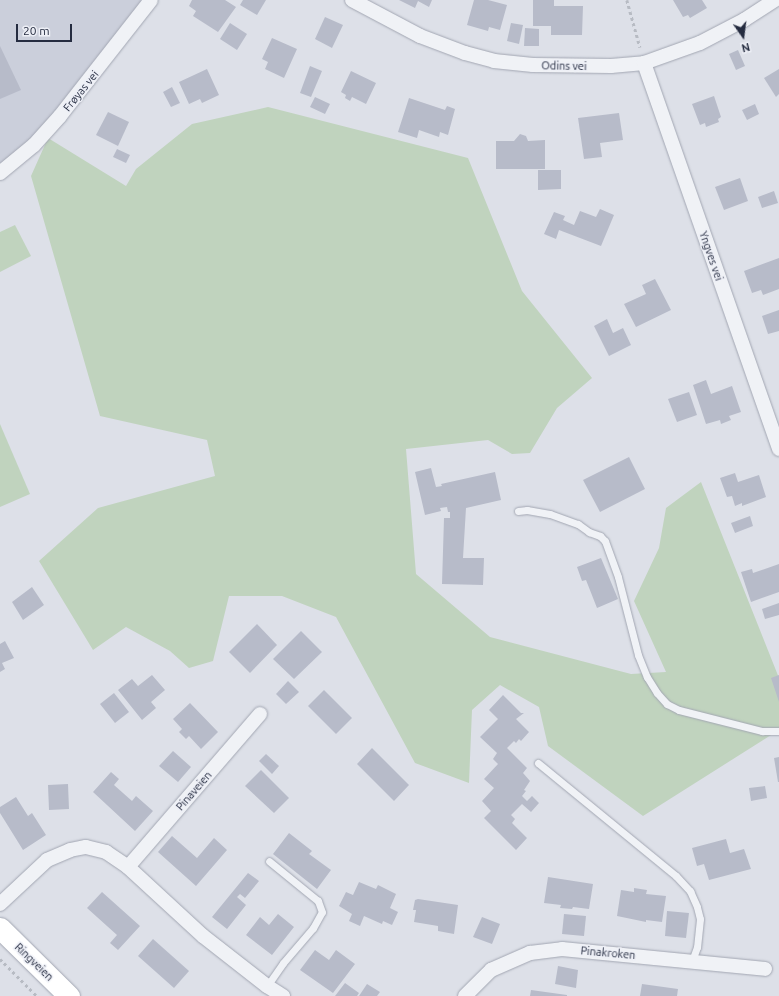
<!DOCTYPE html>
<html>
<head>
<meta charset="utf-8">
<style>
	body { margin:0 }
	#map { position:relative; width:779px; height:996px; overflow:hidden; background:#dde0e8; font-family:Ubuntu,sans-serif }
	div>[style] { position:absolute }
	.built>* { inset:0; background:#cbcfdb }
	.green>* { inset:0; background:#c0d3be }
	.building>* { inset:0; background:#b7bbc9 }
	.path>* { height:2.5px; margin-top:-1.25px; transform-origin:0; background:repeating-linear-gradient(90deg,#b7bbc3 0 3px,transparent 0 6px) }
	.roads { filter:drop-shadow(0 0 1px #a2a6b2) drop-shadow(0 0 1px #a2a6b2) }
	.service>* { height:7px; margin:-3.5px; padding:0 3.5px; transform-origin:3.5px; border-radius:3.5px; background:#f0f2f6 }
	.minor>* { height:14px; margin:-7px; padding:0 7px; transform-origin:7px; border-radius:7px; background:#f0f2f6 }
	.secondary>* { height:21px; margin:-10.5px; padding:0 10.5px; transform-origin:10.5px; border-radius:10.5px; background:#fff }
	span { translate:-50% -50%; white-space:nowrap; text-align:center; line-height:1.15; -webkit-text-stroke:3px #edeff6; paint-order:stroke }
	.street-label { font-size:11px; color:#252c40 }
	.north { position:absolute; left:723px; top:16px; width:40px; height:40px; -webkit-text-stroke:3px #edeff6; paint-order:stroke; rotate:166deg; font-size:11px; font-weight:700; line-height:16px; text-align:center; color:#252c40 }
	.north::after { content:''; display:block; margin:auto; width:14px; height:18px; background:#252c40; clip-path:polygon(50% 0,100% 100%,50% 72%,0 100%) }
	.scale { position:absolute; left:16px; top:24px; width:56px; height:18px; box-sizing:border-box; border:2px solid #252c40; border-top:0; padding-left:5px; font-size:12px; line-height:14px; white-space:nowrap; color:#252c40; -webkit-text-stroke:3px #edeff6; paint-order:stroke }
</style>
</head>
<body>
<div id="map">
	<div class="built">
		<div style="clip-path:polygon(0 0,151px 0,48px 138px,0 172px)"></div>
	</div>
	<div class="green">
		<div style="clip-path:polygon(268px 107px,468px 158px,522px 291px,592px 378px,557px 408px,530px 453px,512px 454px,488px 440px,406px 449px,416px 574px,490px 637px,631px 674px,666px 672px,634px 601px,659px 548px,666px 508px,701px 482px,779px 678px,779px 730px,643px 816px,548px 746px,539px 707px,500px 685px,472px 710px,469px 783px,415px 763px,336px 617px,282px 596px,229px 596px,213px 661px,189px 668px,170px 651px,126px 627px,93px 650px,39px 561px,98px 508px,215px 476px,207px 440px,100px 416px,31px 176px,48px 138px,126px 186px,136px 169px,192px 124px)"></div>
		<div style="clip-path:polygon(15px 225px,31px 256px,0 272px,0 232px)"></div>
		<div style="clip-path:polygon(0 424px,30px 494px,0 507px)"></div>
	</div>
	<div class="building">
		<div style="clip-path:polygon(192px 0,225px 0,236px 7px,218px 32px,193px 16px,196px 11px,189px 6px)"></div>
		<div style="clip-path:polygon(243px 0,266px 0,257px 15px,240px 5px)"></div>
		<div style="clip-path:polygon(399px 0,432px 0,429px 7px,418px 1px,415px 8px)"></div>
		<div style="clip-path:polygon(474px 0,488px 0,507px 5px,500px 30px,489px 27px,488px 31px,467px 25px)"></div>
		<div style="clip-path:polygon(533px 0,554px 0,554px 6px,583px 6px,582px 35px,551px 35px,551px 26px,533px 26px)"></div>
		<div style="clip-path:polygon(673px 0,702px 0,707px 8px,690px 18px,688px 15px,683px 17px)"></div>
		<div style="clip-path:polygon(325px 17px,343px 25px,332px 48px,315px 39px)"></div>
		<div style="clip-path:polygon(230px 23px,247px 34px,237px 50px,220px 39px)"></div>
		<div style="clip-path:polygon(511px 23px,523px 25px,519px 44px,507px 41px)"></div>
		<div style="clip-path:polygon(525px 28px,539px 29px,539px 46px,524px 46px)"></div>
		<div style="clip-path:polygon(272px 38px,297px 49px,284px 78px,265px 69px,268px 62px,262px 59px)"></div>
		<div style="clip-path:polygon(0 46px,21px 90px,0 99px)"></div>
		<div style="clip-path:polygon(738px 50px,745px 66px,736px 70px,729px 54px)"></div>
		<div style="clip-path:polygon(310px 66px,322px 71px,311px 97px,300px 93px)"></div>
		<div style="clip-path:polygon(207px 69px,219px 95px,202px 103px,200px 99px,189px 104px,179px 82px)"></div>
		<div style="clip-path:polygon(779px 69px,779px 94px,776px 97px,764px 78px)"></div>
		<div style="clip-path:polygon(351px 71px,376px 83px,366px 104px,352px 97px,350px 101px,345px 98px,346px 95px,341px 92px)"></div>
		<div style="clip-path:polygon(172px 87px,180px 103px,171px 107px,163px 92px)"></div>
		<div style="clip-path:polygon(714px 96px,721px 117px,718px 119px,719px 122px,706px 127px,705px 123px,700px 125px,692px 104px)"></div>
		<div style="clip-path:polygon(315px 97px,330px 104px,325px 114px,310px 107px)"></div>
		<div style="clip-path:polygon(409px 98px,445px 110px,447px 106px,455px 109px,448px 135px,440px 132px,439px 137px,419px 130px,417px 138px,398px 132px)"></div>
		<div style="clip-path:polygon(755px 104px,759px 114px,747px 120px,742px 110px)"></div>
		<div style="clip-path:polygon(108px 112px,129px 122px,118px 146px,96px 135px)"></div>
		<div style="clip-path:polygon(619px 113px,623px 140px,600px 143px,602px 157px,584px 159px,578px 118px)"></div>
		<div style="clip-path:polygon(520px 134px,526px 136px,528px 141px,545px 140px,545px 169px,496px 169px,496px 141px,514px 141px)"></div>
		<div style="clip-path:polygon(117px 149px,130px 155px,126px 163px,113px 157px)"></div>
		<div style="clip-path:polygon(538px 170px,561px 170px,561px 189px,538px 190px)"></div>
		<div style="clip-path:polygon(740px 178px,748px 201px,724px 210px,715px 187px)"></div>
		<div style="clip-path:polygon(774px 191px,778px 203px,762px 208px,758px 197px)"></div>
		<div style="clip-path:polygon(600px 209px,614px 215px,601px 246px,559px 230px,556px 239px,544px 234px,554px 212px,565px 216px,563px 220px,574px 225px,580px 211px,596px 217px)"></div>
		<div style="clip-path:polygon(779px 258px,779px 289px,763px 295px,761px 290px,752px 293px,744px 271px)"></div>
		<div style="clip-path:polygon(655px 279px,671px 310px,636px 327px,624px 304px,646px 294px,642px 285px)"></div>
		<div style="clip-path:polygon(779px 310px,779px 331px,768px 334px,762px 316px)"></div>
		<div style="clip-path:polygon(607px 319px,613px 333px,623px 328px,631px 345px,609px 356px,594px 326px)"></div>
		<div style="clip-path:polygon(706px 380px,711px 394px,732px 386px,741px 412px,729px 416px,731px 420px,721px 424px,720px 420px,706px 424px,693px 385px)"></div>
		<div style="clip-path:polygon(689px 392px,697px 415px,677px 422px,668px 399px)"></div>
		<div style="clip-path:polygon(629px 457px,645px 489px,600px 512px,583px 480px)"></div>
		<div style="clip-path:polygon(431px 468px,436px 487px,442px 486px,441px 484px,495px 472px,501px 500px,466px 508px,463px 558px,484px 558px,483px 585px,442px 584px,444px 518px,450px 518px,450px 512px,448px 512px,447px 507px,440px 508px,441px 511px,425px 515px,415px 472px)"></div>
		<div style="clip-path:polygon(735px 473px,738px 482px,759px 475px,766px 497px,742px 506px,742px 503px,735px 506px,732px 496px,727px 497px,720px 478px)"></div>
		<div style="clip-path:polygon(750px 516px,753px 526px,735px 533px,731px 523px)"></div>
		<div style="clip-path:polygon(601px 558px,618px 599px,597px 608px,586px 580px,582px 581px,577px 567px)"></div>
		<div style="clip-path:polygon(779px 564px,779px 592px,751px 602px,741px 572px,752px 569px,753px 573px)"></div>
		<div style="clip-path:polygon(32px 587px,44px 605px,23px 620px,12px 602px)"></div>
		<div style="clip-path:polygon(779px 603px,779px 615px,765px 619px,762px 609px)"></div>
		<div style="clip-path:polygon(257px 624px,277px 645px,250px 673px,229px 652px)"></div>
		<div style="clip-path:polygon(301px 631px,322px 652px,294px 679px,273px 659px)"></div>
		<div style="clip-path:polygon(5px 641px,14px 658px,2px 663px,5px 669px,0 672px,0 644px)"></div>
		<div style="clip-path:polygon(152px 675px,165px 690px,151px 702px,156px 708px,142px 720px,118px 690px,132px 679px,138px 686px)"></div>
		<div style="clip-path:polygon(779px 675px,779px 702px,771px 678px)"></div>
		<div style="clip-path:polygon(288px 681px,299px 692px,286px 704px,276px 694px)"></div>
		<div style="clip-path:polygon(324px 690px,352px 718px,336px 734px,308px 706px)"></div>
		<div style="clip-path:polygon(114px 693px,129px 712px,115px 723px,100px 704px)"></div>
		<div style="clip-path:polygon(503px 695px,521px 713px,524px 713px,516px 719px,529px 732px,521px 741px,519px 739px,516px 743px,514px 741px,507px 748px,527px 768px,523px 773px,530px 781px,524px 790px,526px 791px,522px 796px,527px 801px,532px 796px,539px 803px,531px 812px,522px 804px,511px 815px,515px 819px,512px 823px,527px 838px,516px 850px,484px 818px,491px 811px,482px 801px,494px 788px,484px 779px,498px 764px,493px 759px,497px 753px,480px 737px,498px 719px,489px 710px)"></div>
		<div style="clip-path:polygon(190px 703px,218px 732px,201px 749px,189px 736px,186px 739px,179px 732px,182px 729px,173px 719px)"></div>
		<div style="clip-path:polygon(372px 748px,409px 785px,394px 801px,357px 764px)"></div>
		<div style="clip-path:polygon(173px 751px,191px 767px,178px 782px,159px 766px)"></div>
		<div style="clip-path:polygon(266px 754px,279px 766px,272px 774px,259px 761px)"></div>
		<div style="clip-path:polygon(779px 757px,779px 782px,778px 782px,774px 758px)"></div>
		<div style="clip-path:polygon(261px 770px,289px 798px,274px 813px,245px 786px)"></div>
		<div style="clip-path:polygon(111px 772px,119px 779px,114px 785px,132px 801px,136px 796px,153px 811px,135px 831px,93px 792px)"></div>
		<div style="clip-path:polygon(68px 784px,69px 809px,49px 810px,48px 785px)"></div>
		<div style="clip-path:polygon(765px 786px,767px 798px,751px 801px,749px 788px)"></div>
		<div style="clip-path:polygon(16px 797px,28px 816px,32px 813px,46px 835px,23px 850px,0 813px,0 807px)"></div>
		<div style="clip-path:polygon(289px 833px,312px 851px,309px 854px,331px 870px,317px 889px,273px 854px)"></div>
		<div style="clip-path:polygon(172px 836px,197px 858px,214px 838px,227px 850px,196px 886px,158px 852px)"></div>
		<div style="clip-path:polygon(726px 839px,730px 853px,744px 849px,751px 869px,709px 880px,704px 864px,697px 866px,692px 848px)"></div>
		<div style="clip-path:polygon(248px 873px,259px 881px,245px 898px,240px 894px,237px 897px,246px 905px,227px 929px,212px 917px)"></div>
		<div style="clip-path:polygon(548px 877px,593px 884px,589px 909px,573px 907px,572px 909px,560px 908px,561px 905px,544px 903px)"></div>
		<div style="clip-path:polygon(359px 882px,376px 889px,378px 885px,396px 894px,390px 908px,398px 912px,392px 925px,383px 921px,382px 924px,364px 916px,360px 926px,349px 921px,352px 914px,339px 906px,346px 892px,353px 895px)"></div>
		<div style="clip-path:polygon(634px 888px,647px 890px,646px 894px,666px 896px,662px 922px,646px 920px,646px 922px,617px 916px,621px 890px,634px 892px)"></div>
		<div style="clip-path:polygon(102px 892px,140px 926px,118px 950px,110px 943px,117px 935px,87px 908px)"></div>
		<div style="clip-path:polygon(418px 899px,458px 905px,454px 934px,438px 931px,438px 926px,414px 922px,416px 910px,413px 910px,415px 900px)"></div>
		<div style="clip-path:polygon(667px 911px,689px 913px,686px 938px,665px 936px)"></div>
		<div style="clip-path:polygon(278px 914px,294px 927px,272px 955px,246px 935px,260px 917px,269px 925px)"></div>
		<div style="clip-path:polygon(564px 914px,586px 916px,584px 936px,562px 934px)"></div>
		<div style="clip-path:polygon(482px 917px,500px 924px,492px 944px,473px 937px)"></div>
		<div style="clip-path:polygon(153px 939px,189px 971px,174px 988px,138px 956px)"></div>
		<div style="clip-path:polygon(315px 950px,329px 960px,336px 950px,355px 964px,333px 993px,300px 970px)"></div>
		<div style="clip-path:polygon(558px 966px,578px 970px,576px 988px,555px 984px)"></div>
		<div style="clip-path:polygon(345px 983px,359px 993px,357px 996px,335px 996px)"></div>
		<div style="clip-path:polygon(367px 984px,380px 992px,377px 996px,359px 996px)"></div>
		<div style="clip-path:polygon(642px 984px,678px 989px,677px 996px,640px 996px)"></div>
		<div style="clip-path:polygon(531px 990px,567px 995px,567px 996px,530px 996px)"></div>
	</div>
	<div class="path">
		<div style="left:627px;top:0;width:49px;rotate:74.5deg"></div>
		<div style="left:0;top:959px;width:52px;rotate:45deg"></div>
	</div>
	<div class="roads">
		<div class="service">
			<div style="left:518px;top:511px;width:9px;rotate:-6deg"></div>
			<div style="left:527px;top:510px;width:23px;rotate:10deg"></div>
			<div style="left:550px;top:514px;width:30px;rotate:20deg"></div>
			<div style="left:578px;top:524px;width:14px;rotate:36deg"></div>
			<div style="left:589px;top:532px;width:12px;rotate:20deg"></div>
			<div style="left:600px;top:536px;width:7px;rotate:45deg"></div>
			<div style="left:605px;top:541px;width:38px;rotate:70deg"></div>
			<div style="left:618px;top:577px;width:81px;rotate:75.6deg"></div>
			<div style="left:638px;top:655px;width:24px;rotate:68deg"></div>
			<div style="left:647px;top:677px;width:19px;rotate:58deg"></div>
			<div style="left:657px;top:693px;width:15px;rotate:48deg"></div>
			<div style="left:667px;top:704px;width:13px;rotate:27deg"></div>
			<div style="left:679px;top:710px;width:86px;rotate:14.2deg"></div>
			<div style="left:762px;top:731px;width:17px"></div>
			<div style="left:538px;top:763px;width:178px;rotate:39.3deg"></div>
			<div style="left:676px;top:876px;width:21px;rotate:47deg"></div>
			<div style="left:690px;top:891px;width:17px;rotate:66deg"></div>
			<div style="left:697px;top:907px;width:12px;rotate:76deg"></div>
			<div style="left:700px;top:919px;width:28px;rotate:96deg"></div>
			<div style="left:697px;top:947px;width:15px;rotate:110deg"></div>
			<div style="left:267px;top:986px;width:28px;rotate:-55deg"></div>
			<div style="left:283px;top:963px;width:46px;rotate:-49.4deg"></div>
			<div style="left:313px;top:928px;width:18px;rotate:-61deg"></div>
			<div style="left:322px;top:912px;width:12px;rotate:-110deg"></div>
			<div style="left:318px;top:901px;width:63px;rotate:-140.8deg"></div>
		</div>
		<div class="minor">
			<div style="left:352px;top:0;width:77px;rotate:27.9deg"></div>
			<div style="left:420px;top:36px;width:48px;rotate:20.7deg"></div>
			<div style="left:465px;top:53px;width:30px;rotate:15deg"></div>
			<div style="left:494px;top:61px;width:39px;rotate:6deg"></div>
			<div style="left:533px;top:65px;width:78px;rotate:0.7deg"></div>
			<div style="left:611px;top:66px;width:33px;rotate:-5deg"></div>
			<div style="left:644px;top:63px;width:59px;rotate:-19.7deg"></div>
			<div style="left:700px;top:43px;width:50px;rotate:-27.6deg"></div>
			<div style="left:744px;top:20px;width:37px;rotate:-33deg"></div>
			<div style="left:644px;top:63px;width:409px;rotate:70.7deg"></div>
			<div style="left:0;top:173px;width:44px;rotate:-39.5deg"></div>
			<div style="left:34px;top:145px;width:39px;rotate:-48deg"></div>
			<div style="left:60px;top:116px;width:147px;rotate:-51.9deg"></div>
			<div style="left:128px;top:867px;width:202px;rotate:-49.2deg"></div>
			<div style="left:0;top:904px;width:64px;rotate:-43.1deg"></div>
			<div style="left:47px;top:860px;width:25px;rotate:-23deg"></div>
			<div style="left:70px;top:850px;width:16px;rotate:-11deg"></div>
			<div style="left:86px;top:847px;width:21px;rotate:14deg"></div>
			<div style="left:106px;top:852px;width:27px;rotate:34deg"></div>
			<div style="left:128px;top:867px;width:102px;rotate:42.6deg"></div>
			<div style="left:203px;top:936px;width:81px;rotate:38deg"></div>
			<div style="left:267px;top:986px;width:19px;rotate:32deg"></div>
			<div style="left:465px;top:996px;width:37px;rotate:-45deg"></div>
			<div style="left:491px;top:970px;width:43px;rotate:-23.6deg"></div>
			<div style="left:530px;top:953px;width:32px;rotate:-7deg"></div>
			<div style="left:562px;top:949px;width:204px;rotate:5.6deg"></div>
		</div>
		<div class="secondary">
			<div style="left:0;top:928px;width:97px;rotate:44.6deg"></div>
		</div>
	</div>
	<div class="street-label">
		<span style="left:564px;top:66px;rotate:1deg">Odins vei</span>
		<span style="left:81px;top:91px;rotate:-51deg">Frøyas vei</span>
		<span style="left:711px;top:256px;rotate:71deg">Yngves vei</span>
		<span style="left:194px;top:791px;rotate:-49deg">Pinaveien</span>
		<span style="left:608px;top:953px;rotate:5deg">Pinakroken</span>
		<span style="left:34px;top:962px;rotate:44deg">Ringveien</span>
	</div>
	<div class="north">N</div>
	<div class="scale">20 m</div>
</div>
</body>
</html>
